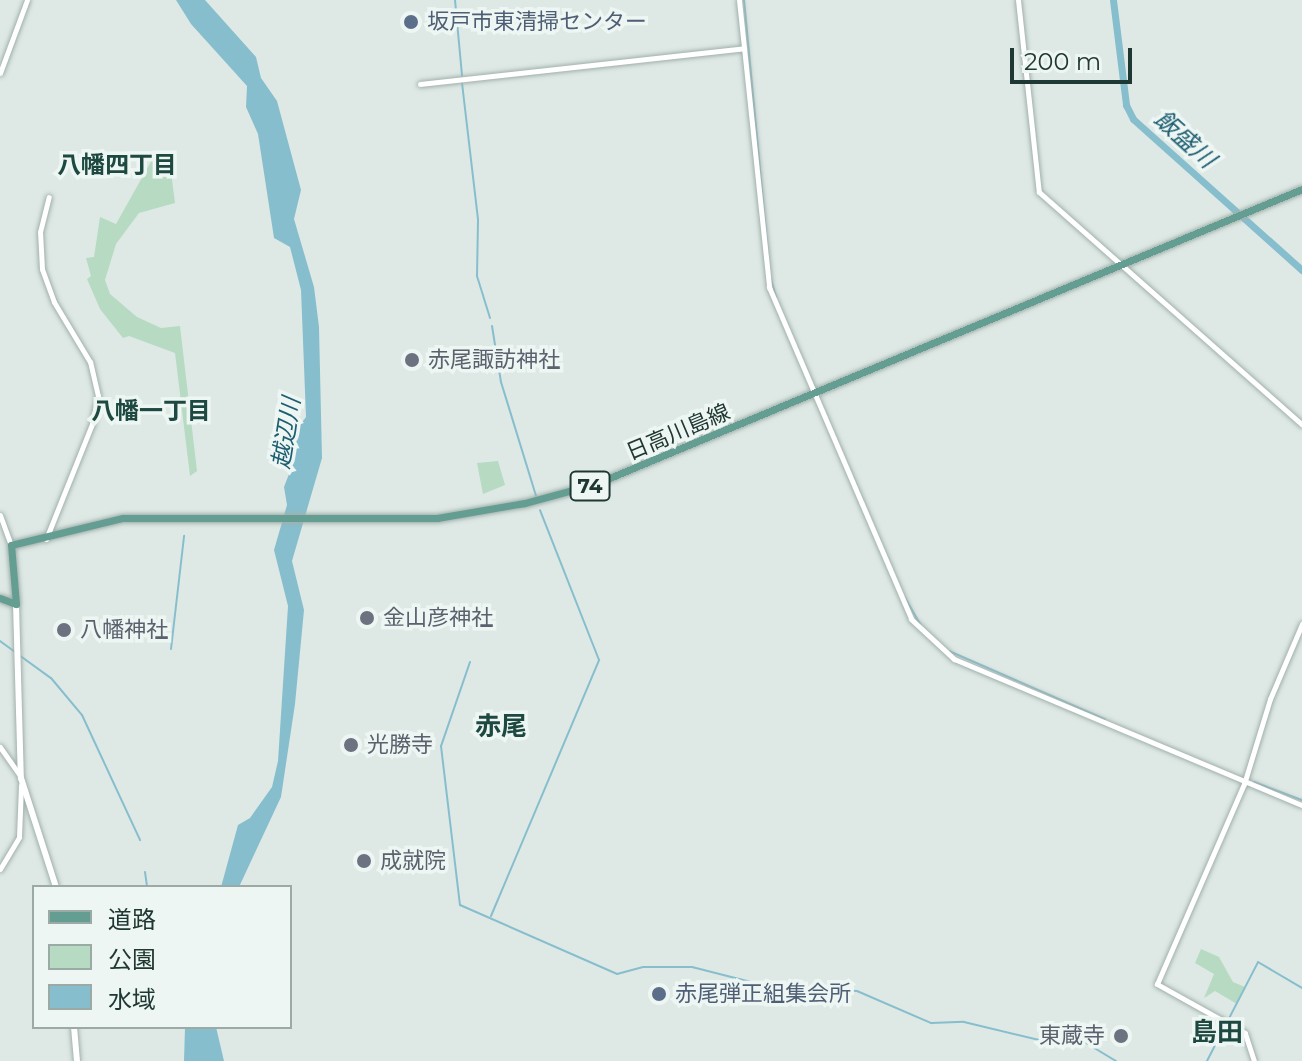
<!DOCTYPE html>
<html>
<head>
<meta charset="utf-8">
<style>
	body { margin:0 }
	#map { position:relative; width:1302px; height:1061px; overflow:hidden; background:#dee9e5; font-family:Montserrat,"Noto Sans JP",sans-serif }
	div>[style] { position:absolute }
	.green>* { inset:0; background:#b7dac3 }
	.water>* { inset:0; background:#87becd }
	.stream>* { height:2px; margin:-1px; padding:0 1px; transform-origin:1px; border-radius:1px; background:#87becd }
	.river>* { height:7px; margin:-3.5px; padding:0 3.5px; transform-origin:3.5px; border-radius:3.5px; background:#87becd }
	.roads { filter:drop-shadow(0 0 2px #a1b0ac) drop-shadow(0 0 2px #a1b0ac) }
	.tertiary>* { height:5px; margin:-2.5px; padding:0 2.5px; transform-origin:2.5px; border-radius:2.5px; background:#fff }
	.secondary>* { height:6px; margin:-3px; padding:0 3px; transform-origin:3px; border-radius:3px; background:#fff }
	.primary>* { height:7px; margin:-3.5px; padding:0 3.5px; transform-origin:3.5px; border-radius:3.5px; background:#649e92 }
	.dots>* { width:22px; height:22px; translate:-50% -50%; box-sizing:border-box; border:4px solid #eef6f3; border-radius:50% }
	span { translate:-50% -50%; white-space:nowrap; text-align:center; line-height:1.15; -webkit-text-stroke:7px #eef6f3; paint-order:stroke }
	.shield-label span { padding:2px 6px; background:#eef6f3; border:2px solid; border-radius:6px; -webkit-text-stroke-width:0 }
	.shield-label { font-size:20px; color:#203833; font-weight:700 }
	.service-label { font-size:22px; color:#4e5e75 }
	.left { translate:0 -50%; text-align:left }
	.worship-label { font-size:22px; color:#5b616d }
	.right { translate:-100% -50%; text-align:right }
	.street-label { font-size:22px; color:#203833 }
	.water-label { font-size:24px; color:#1d5e71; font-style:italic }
	.neighbourhood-label { font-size:24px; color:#1d4941; font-weight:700 }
	.quarter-label { font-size:26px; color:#1d4941; font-weight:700 }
	.legend { position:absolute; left:32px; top:885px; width:260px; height:144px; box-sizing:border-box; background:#eef6f3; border:2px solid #9caaa6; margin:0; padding:10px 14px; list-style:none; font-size:24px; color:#203833 }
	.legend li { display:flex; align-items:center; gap:16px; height:40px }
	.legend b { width:40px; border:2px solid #9caaa6 }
	.scale { position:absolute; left:1010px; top:48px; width:122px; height:36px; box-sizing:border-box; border:4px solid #203833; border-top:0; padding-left:10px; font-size:24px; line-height:28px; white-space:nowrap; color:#203833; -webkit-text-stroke:6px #eef6f3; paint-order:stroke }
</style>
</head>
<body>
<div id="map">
	<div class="green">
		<div style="clip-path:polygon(169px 156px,175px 203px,139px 213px,116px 244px,105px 280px,110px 294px,137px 317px,161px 328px,180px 326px,197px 471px,190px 476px,175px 353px,129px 336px,123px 338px,100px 309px,87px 279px,91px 276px,86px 258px,94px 257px,100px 217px,116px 224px,153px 158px)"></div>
		<div style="clip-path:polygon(498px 461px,505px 485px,483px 494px,477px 463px)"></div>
		<div style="clip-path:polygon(1201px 949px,1219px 957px,1233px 982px,1245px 987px,1237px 1004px,1215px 991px,1204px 998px,1214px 974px,1195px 963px)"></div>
	</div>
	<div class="water">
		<div style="clip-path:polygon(176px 0,205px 0,256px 57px,261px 78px,277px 101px,301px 190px,294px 219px,314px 287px,319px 327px,322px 458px,292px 561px,304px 610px,295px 704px,281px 797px,239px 887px,221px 887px,238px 825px,250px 818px,272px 787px,278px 761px,288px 606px,274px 550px,287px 505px,284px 487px,294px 461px,294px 433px,306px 417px,301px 290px,290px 247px,274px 238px,258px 134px,246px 107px,247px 86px,191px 24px)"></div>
		<div style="clip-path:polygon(185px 1027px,216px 1027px,224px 1061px,184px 1061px)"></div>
	</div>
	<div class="stream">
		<div style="left:455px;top:0;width:76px;rotate:84.7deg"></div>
		<div style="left:744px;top:0;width:255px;rotate:84.6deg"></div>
		<div style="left:462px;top:83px;width:138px;rotate:83.3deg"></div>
		<div style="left:478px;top:220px;width:56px;rotate:91deg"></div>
		<div style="left:477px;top:276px;width:44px;rotate:72.8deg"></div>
		<div style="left:770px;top:276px;width:22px;rotate:74deg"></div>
		<div style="left:492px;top:326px;width:57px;rotate:80.9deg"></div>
		<div style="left:501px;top:382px;width:119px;rotate:72.9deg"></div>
		<div style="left:853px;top:478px;width:25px;rotate:67deg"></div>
		<div style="left:904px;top:596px;width:34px;rotate:60deg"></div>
		<div style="left:0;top:641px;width:17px;rotate:36deg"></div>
		<div style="left:171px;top:649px;width:114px;rotate:-83.4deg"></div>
		<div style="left:949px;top:651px;width:170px;rotate:23.6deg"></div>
		<div style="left:19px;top:655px;width:39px;rotate:36deg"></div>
		<div style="left:51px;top:678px;width:48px;rotate:50deg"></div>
		<div style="left:82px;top:715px;width:138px;rotate:65.1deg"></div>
		<div style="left:470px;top:662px;width:89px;rotate:109deg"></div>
		<div style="left:441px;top:746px;width:160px;rotate:83.2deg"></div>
		<div style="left:460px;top:905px;width:171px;rotate:23.7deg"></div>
		<div style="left:617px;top:974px;width:27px;rotate:-15deg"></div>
		<div style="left:643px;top:967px;width:49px"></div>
		<div style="left:692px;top:967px;width:73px;rotate:14.2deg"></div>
		<div style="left:763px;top:985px;width:94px;rotate:3.7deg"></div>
		<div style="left:857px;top:991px;width:81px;rotate:23.4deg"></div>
		<div style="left:931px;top:1023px;width:33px;rotate:-2deg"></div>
		<div style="left:964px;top:1022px;width:85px;rotate:13.5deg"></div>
		<div style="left:1047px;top:1042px;width:23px;rotate:-10deg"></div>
		<div style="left:1254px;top:782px;width:51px;rotate:20.6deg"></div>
		<div style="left:145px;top:872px;width:15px;rotate:82deg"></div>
		<div style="left:491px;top:916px;width:278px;rotate:-67.1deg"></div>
		<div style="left:599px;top:660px;width:161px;rotate:-111.5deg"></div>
		<div style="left:1086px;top:1043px;width:35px;rotate:31deg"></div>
		<div style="left:1207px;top:1061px;width:111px;rotate:-62.7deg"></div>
		<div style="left:1258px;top:962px;width:51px;rotate:30.6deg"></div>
	</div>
	<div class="river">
		<div style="left:1113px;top:0;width:106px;rotate:82.9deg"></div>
		<div style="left:1126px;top:105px;width:16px;rotate:63deg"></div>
		<div style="left:1133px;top:119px;width:227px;rotate:41.8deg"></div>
	</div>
	<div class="roads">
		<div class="tertiary">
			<div style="left:739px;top:0;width:289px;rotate:84deg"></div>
			<div style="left:769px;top:287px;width:361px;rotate:66.8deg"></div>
			<div style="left:911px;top:619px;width:59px;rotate:42.9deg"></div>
			<div style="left:954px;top:659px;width:377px;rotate:22.8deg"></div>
			<div style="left:1018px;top:0;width:193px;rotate:83.8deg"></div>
			<div style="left:1039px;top:192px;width:351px;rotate:41.5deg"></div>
			<div style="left:0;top:73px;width:78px;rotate:-69.7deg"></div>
			<div style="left:420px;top:84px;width:326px;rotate:-6.3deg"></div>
			<div style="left:0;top:515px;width:32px;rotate:70deg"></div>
			<div style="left:46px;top:539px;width:124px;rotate:-68.2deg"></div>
			<div style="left:92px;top:424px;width:29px;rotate:-78deg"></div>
			<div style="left:98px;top:396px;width:35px;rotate:-103deg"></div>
			<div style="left:90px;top:362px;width:70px;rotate:-121deg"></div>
			<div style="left:54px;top:302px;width:35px;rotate:-110deg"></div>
			<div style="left:42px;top:269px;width:37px;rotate:-93deg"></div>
			<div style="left:40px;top:232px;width:36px;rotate:-76deg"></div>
			<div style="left:0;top:747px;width:35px;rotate:55deg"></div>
			<div style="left:0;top:869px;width:37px;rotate:-59deg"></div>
			<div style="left:19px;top:837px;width:52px;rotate:-87.8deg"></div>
			<div style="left:1254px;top:1061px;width:29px;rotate:-108deg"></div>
			<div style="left:1245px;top:1033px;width:101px;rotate:-150.9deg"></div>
			<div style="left:1157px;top:984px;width:218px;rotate:-66.5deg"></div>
			<div style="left:1244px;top:784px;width:89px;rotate:-73deg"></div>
			<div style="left:1270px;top:699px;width:82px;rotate:-66.9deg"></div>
		</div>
		<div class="secondary">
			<div style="left:16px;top:604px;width:174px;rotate:88.4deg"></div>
			<div style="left:21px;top:778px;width:114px;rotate:72.2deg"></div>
			<div style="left:74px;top:1027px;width:34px;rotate:85deg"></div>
		</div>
		<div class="primary">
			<div style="left:0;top:598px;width:17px;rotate:21deg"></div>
			<div style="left:16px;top:604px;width:59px;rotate:-94.8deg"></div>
			<div style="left:11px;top:545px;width:115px;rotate:-13.6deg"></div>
			<div style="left:123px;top:518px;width:314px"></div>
			<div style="left:437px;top:518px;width:89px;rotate:-9.7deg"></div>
			<div style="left:525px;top:503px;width:73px;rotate:-15.2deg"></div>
			<div style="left:595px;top:484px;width:766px;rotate:-22.65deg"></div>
		</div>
	</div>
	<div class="dots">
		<div style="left:411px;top:22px;background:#5c6f8a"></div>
		<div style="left:412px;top:360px;background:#6b7280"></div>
		<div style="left:367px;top:618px;background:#6b7280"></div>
		<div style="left:64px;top:630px;background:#6b7280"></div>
		<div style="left:351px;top:745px;background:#6b7280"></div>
		<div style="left:364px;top:861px;background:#6b7280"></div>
		<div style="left:659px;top:994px;background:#5c6f8a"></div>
		<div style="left:1121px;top:1036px;background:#6b7280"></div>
	</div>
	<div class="shield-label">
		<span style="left:590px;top:486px">74</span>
	</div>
	<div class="service-label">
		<span class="left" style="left:427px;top:22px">坂戸市東清掃センター</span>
		<span class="left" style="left:675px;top:994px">赤尾弾正組集会所</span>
	</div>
	<div class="worship-label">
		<span class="left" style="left:428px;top:360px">赤尾諏訪神社</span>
		<span class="left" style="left:383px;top:618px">金山彦神社</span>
		<span class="left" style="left:80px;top:630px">八幡神社</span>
		<span class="left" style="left:367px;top:745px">光勝寺</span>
		<span class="left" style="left:380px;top:861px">成就院</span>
		<span class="right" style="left:1105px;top:1036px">東蔵寺</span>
	</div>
	<div class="street-label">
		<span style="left:678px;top:432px;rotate:-23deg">日高川島線</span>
	</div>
	<div class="water-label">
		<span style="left:1185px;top:139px;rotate:42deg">飯盛川</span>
		<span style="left:286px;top:433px;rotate:-81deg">越辺川</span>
	</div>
	<div class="neighbourhood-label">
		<span style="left:117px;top:165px">八幡四丁目</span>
		<span style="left:151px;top:411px">八幡一丁目</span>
	</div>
	<div class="quarter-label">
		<span style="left:501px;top:727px">赤尾</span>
		<span style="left:1217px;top:1033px">島田</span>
	</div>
	<ul class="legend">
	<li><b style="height:10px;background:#649e92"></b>道路</li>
	<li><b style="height:22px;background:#b7dac3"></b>公園</li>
	<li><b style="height:22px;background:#87becd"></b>水域</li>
	</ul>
	<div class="scale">200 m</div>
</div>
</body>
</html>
